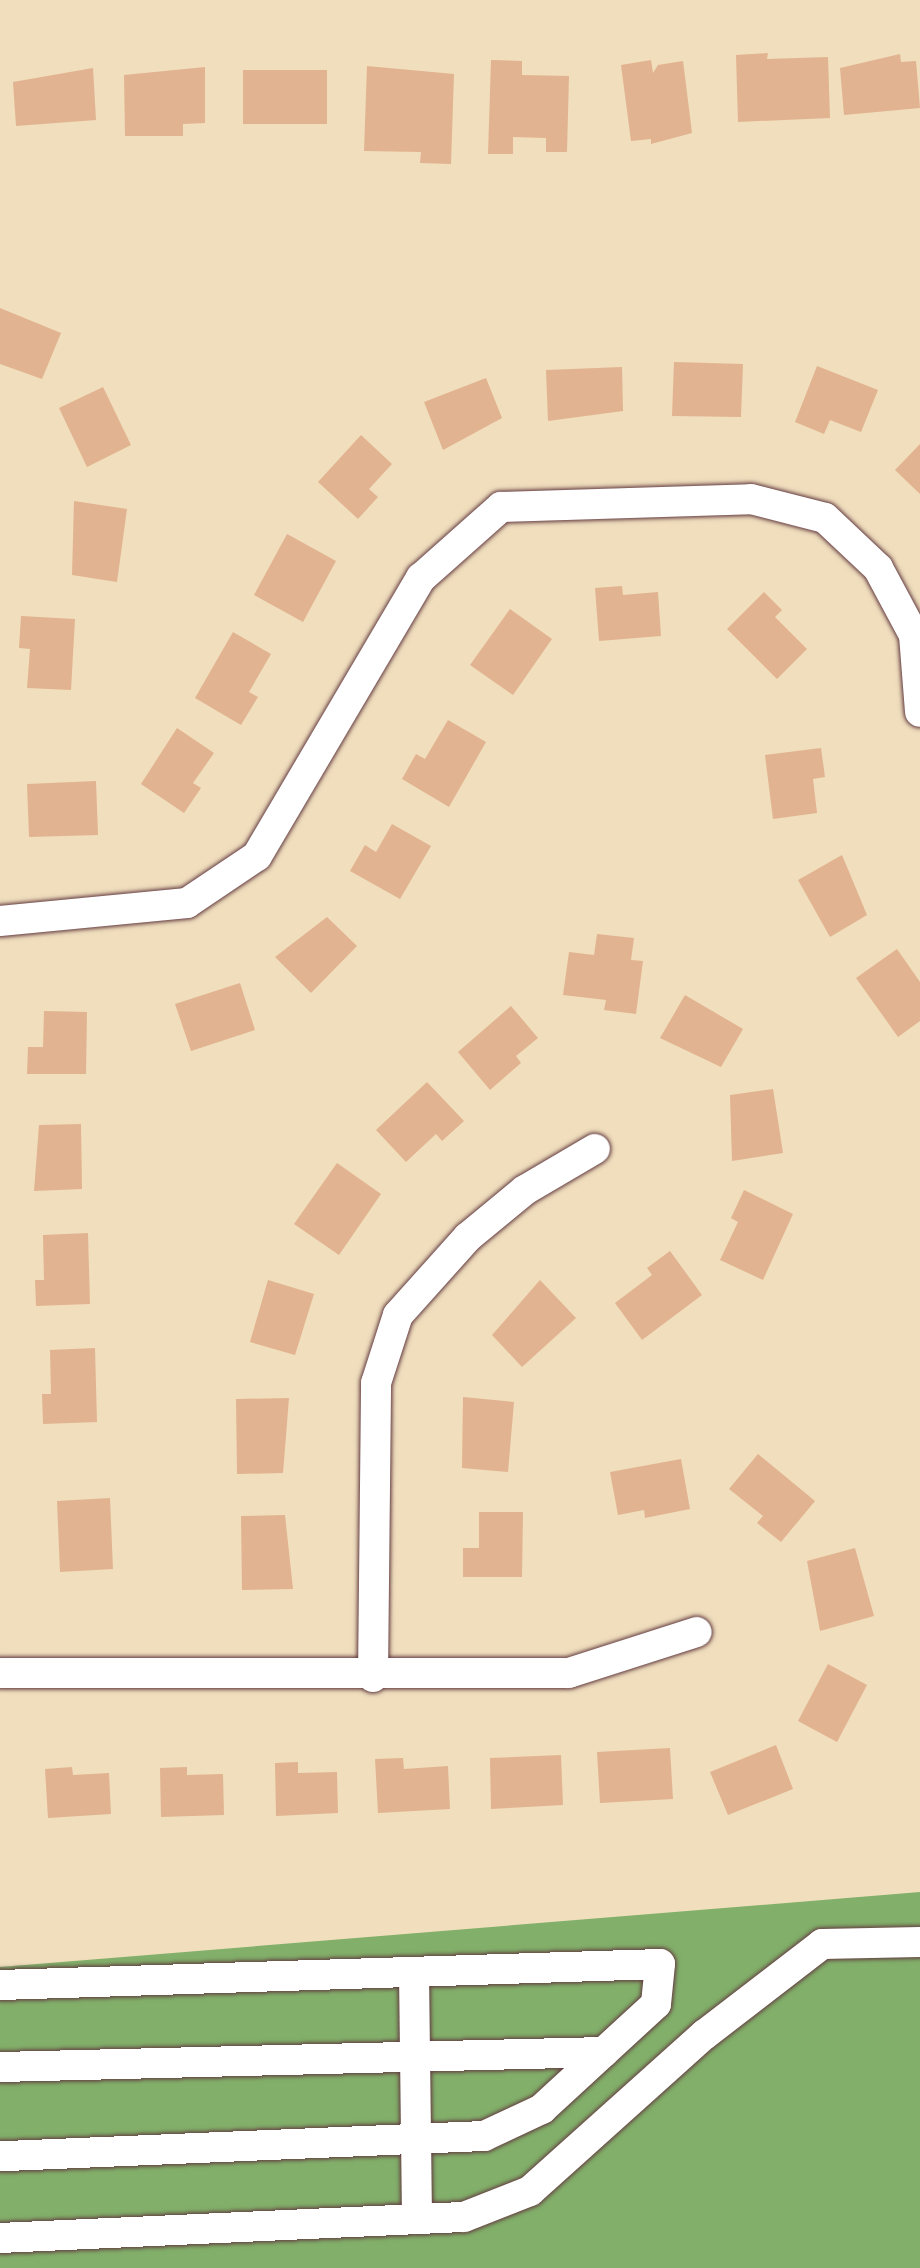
<!DOCTYPE html>
<html>
<head>
<meta charset="utf-8">
<style>
	body { margin:0 }
	#map { position:relative; width:920px; height:2268px; overflow:hidden; background:#f0debd; font-family:"Balsamiq Sans",sans-serif }
	div>[style] { position:absolute }
	.forest>* { inset:0; background:#82b06a }
	.building>* { inset:0; background:#e2b390 }
	.roads { filter:drop-shadow(0 0 2px #633c41) drop-shadow(0 0 2px #633c41) }
	.minor>* { height:30px; margin:-15px; padding:0 15px; transform-origin:15px; border-radius:15px; background:#fff }
	span { translate:-50% -50%; white-space:nowrap; text-align:center; line-height:1.15; -webkit-text-stroke:7px #fcf5e5; paint-order:stroke }
</style>
</head>
<body>
<div id="map">
	<div class="forest">
		<div style="clip-path:polygon(920px 1892px,920px 2268px,0 2268px,0 1967px)"></div>
	</div>
	<div class="building">
		<div style="clip-path:polygon(768px 53px,767px 59px,828px 57px,830px 118px,738px 122px,736px 55px)"></div>
		<div style="clip-path:polygon(900px 54px,901px 62px,916px 61px,920px 108px,844px 115px,840px 68px)"></div>
		<div style="clip-path:polygon(491px 60px,522px 61px,522px 75px,569px 76px,567px 152px,546px 152px,546px 138px,513px 137px,513px 154px,488px 154px)"></div>
		<div style="clip-path:polygon(651px 60px,653px 73px,658px 65px,683px 61px,692px 133px,651px 144px,651px 139px,631px 141px,621px 65px)"></div>
		<div style="clip-path:polygon(367px 66px,454px 74px,451px 164px,420px 163px,421px 152px,364px 151px)"></div>
		<div style="clip-path:polygon(205px 67px,205px 123px,183px 124px,183px 136px,125px 136px,124px 75px)"></div>
		<div style="clip-path:polygon(93px 68px,96px 120px,16px 126px,13px 82px)"></div>
		<div style="clip-path:polygon(243px 70px,327px 70px,327px 124px,243px 124px)"></div>
		<div style="clip-path:polygon(0 308px,61px 333px,42px 379px,0 364px)"></div>
		<div style="clip-path:polygon(674px 362px,743px 364px,741px 417px,672px 416px)"></div>
		<div style="clip-path:polygon(817px 366px,878px 390px,861px 432px,830px 420px,824px 434px,795px 422px)"></div>
		<div style="clip-path:polygon(622px 367px,623px 411px,548px 421px,546px 370px)"></div>
		<div style="clip-path:polygon(486px 378px,502px 418px,443px 450px,424px 402px)"></div>
		<div style="clip-path:polygon(103px 387px,131px 445px,87px 467px,59px 408px)"></div>
		<div style="clip-path:polygon(361px 435px,392px 464px,369px 489px,378px 497px,358px 519px,318px 482px)"></div>
		<div style="clip-path:polygon(920px 444px,920px 494px,895px 470px)"></div>
		<div style="clip-path:polygon(74px 501px,127px 509px,117px 582px,72px 575px)"></div>
		<div style="clip-path:polygon(287px 534px,336px 561px,303px 622px,254px 595px)"></div>
		<div style="clip-path:polygon(622px 586px,623px 595px,658px 592px,661px 636px,599px 641px,595px 588px)"></div>
		<div style="clip-path:polygon(764px 592px,782px 610px,775px 617px,807px 649px,777px 679px,727px 629px)"></div>
		<div style="clip-path:polygon(510px 609px,552px 639px,513px 695px,470px 665px)"></div>
		<div style="clip-path:polygon(21px 616px,75px 619px,71px 690px,27px 688px,30px 649px,19px 648px)"></div>
		<div style="clip-path:polygon(233px 632px,271px 654px,249px 692px,258px 697px,241px 725px,195px 698px)"></div>
		<div style="clip-path:polygon(448px 720px,486px 742px,449px 807px,402px 779px,416px 754px,425px 759px)"></div>
		<div style="clip-path:polygon(177px 728px,214px 753px,193px 783px,201px 788px,184px 813px,141px 784px)"></div>
		<div style="clip-path:polygon(821px 748px,825px 777px,813px 779px,817px 813px,773px 819px,765px 755px)"></div>
		<div style="clip-path:polygon(96px 781px,98px 835px,29px 837px,27px 784px)"></div>
		<div style="clip-path:polygon(392px 824px,431px 846px,400px 899px,350px 871px,365px 845px,376px 852px)"></div>
		<div style="clip-path:polygon(842px 855px,867px 915px,830px 937px,798px 880px)"></div>
		<div style="clip-path:polygon(327px 917px,357px 946px,311px 993px,275px 957px)"></div>
		<div style="clip-path:polygon(597px 934px,634px 938px,631px 960px,643px 961px,636px 1014px,604px 1010px,606px 1000px,563px 995px,569px 952px,594px 955px)"></div>
		<div style="clip-path:polygon(897px 949px,920px 982px,920px 1021px,898px 1037px,856px 978px)"></div>
		<div style="clip-path:polygon(240px 983px,255px 1030px,191px 1051px,175px 1004px)"></div>
		<div style="clip-path:polygon(685px 995px,743px 1029px,721px 1067px,660px 1038px)"></div>
		<div style="clip-path:polygon(511px 1006px,538px 1038px,516px 1056px,521px 1063px,490px 1090px,458px 1052px)"></div>
		<div style="clip-path:polygon(44px 1011px,87px 1012px,86px 1074px,27px 1074px,28px 1047px,43px 1047px)"></div>
		<div style="clip-path:polygon(427px 1082px,464px 1121px,442px 1141px,436px 1134px,406px 1162px,376px 1130px)"></div>
		<div style="clip-path:polygon(773px 1089px,783px 1153px,732px 1161px,730px 1095px)"></div>
		<div style="clip-path:polygon(81px 1124px,82px 1189px,34px 1191px,39px 1125px)"></div>
		<div style="clip-path:polygon(337px 1163px,381px 1194px,339px 1255px,294px 1224px)"></div>
		<div style="clip-path:polygon(744px 1190px,793px 1214px,763px 1280px,720px 1260px,738px 1222px,731px 1218px)"></div>
		<div style="clip-path:polygon(88px 1233px,90px 1304px,36px 1306px,35px 1280px,44px 1280px,43px 1235px)"></div>
		<div style="clip-path:polygon(670px 1251px,702px 1295px,642px 1340px,615px 1303px,652px 1275px,647px 1268px)"></div>
		<div style="clip-path:polygon(268px 1280px,314px 1294px,295px 1355px,250px 1342px)"></div>
		<div style="clip-path:polygon(540px 1280px,576px 1318px,522px 1367px,492px 1335px)"></div>
		<div style="clip-path:polygon(95px 1348px,97px 1422px,43px 1424px,42px 1394px,51px 1394px,50px 1350px)"></div>
		<div style="clip-path:polygon(463px 1397px,514px 1402px,508px 1472px,462px 1468px)"></div>
		<div style="clip-path:polygon(289px 1398px,283px 1473px,237px 1474px,236px 1399px)"></div>
		<div style="clip-path:polygon(758px 1454px,815px 1501px,781px 1542px,757px 1523px,763px 1516px,729px 1489px)"></div>
		<div style="clip-path:polygon(681px 1459px,690px 1509px,645px 1518px,644px 1510px,618px 1515px,610px 1472px)"></div>
		<div style="clip-path:polygon(110px 1498px,113px 1569px,60px 1572px,57px 1501px)"></div>
		<div style="clip-path:polygon(479px 1512px,523px 1512px,522px 1577px,463px 1577px,463px 1548px,479px 1548px)"></div>
		<div style="clip-path:polygon(285px 1515px,293px 1589px,242px 1590px,241px 1516px)"></div>
		<div style="clip-path:polygon(855px 1548px,874px 1616px,820px 1631px,807px 1561px)"></div>
		<div style="clip-path:polygon(828px 1664px,867px 1685px,837px 1742px,798px 1721px)"></div>
		<div style="clip-path:polygon(776px 1745px,793px 1789px,728px 1815px,710px 1772px)"></div>
		<div style="clip-path:polygon(670px 1748px,673px 1799px,600px 1803px,597px 1752px)"></div>
		<div style="clip-path:polygon(561px 1755px,563px 1805px,491px 1809px,490px 1758px)"></div>
		<div style="clip-path:polygon(403px 1758px,404px 1769px,448px 1766px,450px 1809px,378px 1813px,375px 1759px)"></div>
		<div style="clip-path:polygon(298px 1762px,298px 1773px,337px 1772px,338px 1813px,276px 1816px,275px 1763px)"></div>
		<div style="clip-path:polygon(72px 1767px,73px 1775px,109px 1773px,111px 1814px,48px 1818px,45px 1769px)"></div>
		<div style="clip-path:polygon(187px 1767px,187px 1775px,223px 1774px,224px 1815px,161px 1817px,160px 1768px)"></div>
	</div>
	<div class="roads">
		<div class="minor">
			<div style="left:0;top:921px;width:188px;rotate:-5.5deg"></div>
			<div style="left:187px;top:903px;width:84px;rotate:-33.9deg"></div>
			<div style="left:257px;top:856px;width:323px;rotate:-59.5deg"></div>
			<div style="left:421px;top:578px;width:107px;rotate:-41.6deg"></div>
			<div style="left:501px;top:507px;width:250px;rotate:-1.8deg"></div>
			<div style="left:751px;top:499px;width:76px;rotate:14.4deg"></div>
			<div style="left:825px;top:518px;width:73px;rotate:43.3deg"></div>
			<div style="left:878px;top:568px;width:76px;rotate:61.8deg"></div>
			<div style="left:914px;top:635px;width:77px;rotate:85.5deg"></div>
			<div style="left:0;top:1673px;width:569px"></div>
			<div style="left:569px;top:1673px;width:134px;rotate:-17.8deg"></div>
			<div style="left:373px;top:1677px;width:294px;rotate:-89.4deg"></div>
			<div style="left:376px;top:1383px;width:71px;rotate:-72.1deg"></div>
			<div style="left:398px;top:1315px;width:105px;rotate:-48.1deg"></div>
			<div style="left:468px;top:1237px;width:74px;rotate:-39.5deg"></div>
			<div style="left:525px;top:1190px;width:81px;rotate:-30.4deg"></div>
			<div style="left:414px;top:1972px;width:247px;rotate:89.3deg"></div>
			<div style="left:0;top:1985px;width:660px;rotate:-1.82deg"></div>
			<div style="left:660px;top:1964px;width:40px;rotate:95.7deg"></div>
			<div style="left:656px;top:2004px;width:155px;rotate:137.4deg"></div>
			<div style="left:542px;top:2109px;width:64px;rotate:155deg"></div>
			<div style="left:484px;top:2136px;width:484px;rotate:177.6deg"></div>
			<div style="left:0;top:2067px;width:604px;rotate:-1.42deg"></div>
			<div style="left:0;top:2238px;width:464px;rotate:-2.6deg"></div>
			<div style="left:464px;top:2217px;width:71px;rotate:-21.5deg"></div>
			<div style="left:530px;top:2191px;width:234px;rotate:-41.9deg"></div>
			<div style="left:704px;top:2035px;width:149px;rotate:-37.6deg"></div>
			<div style="left:822px;top:1944px;width:98px;rotate:-1.2deg"></div>
		</div>
	</div>
</div>
</body>
</html>
